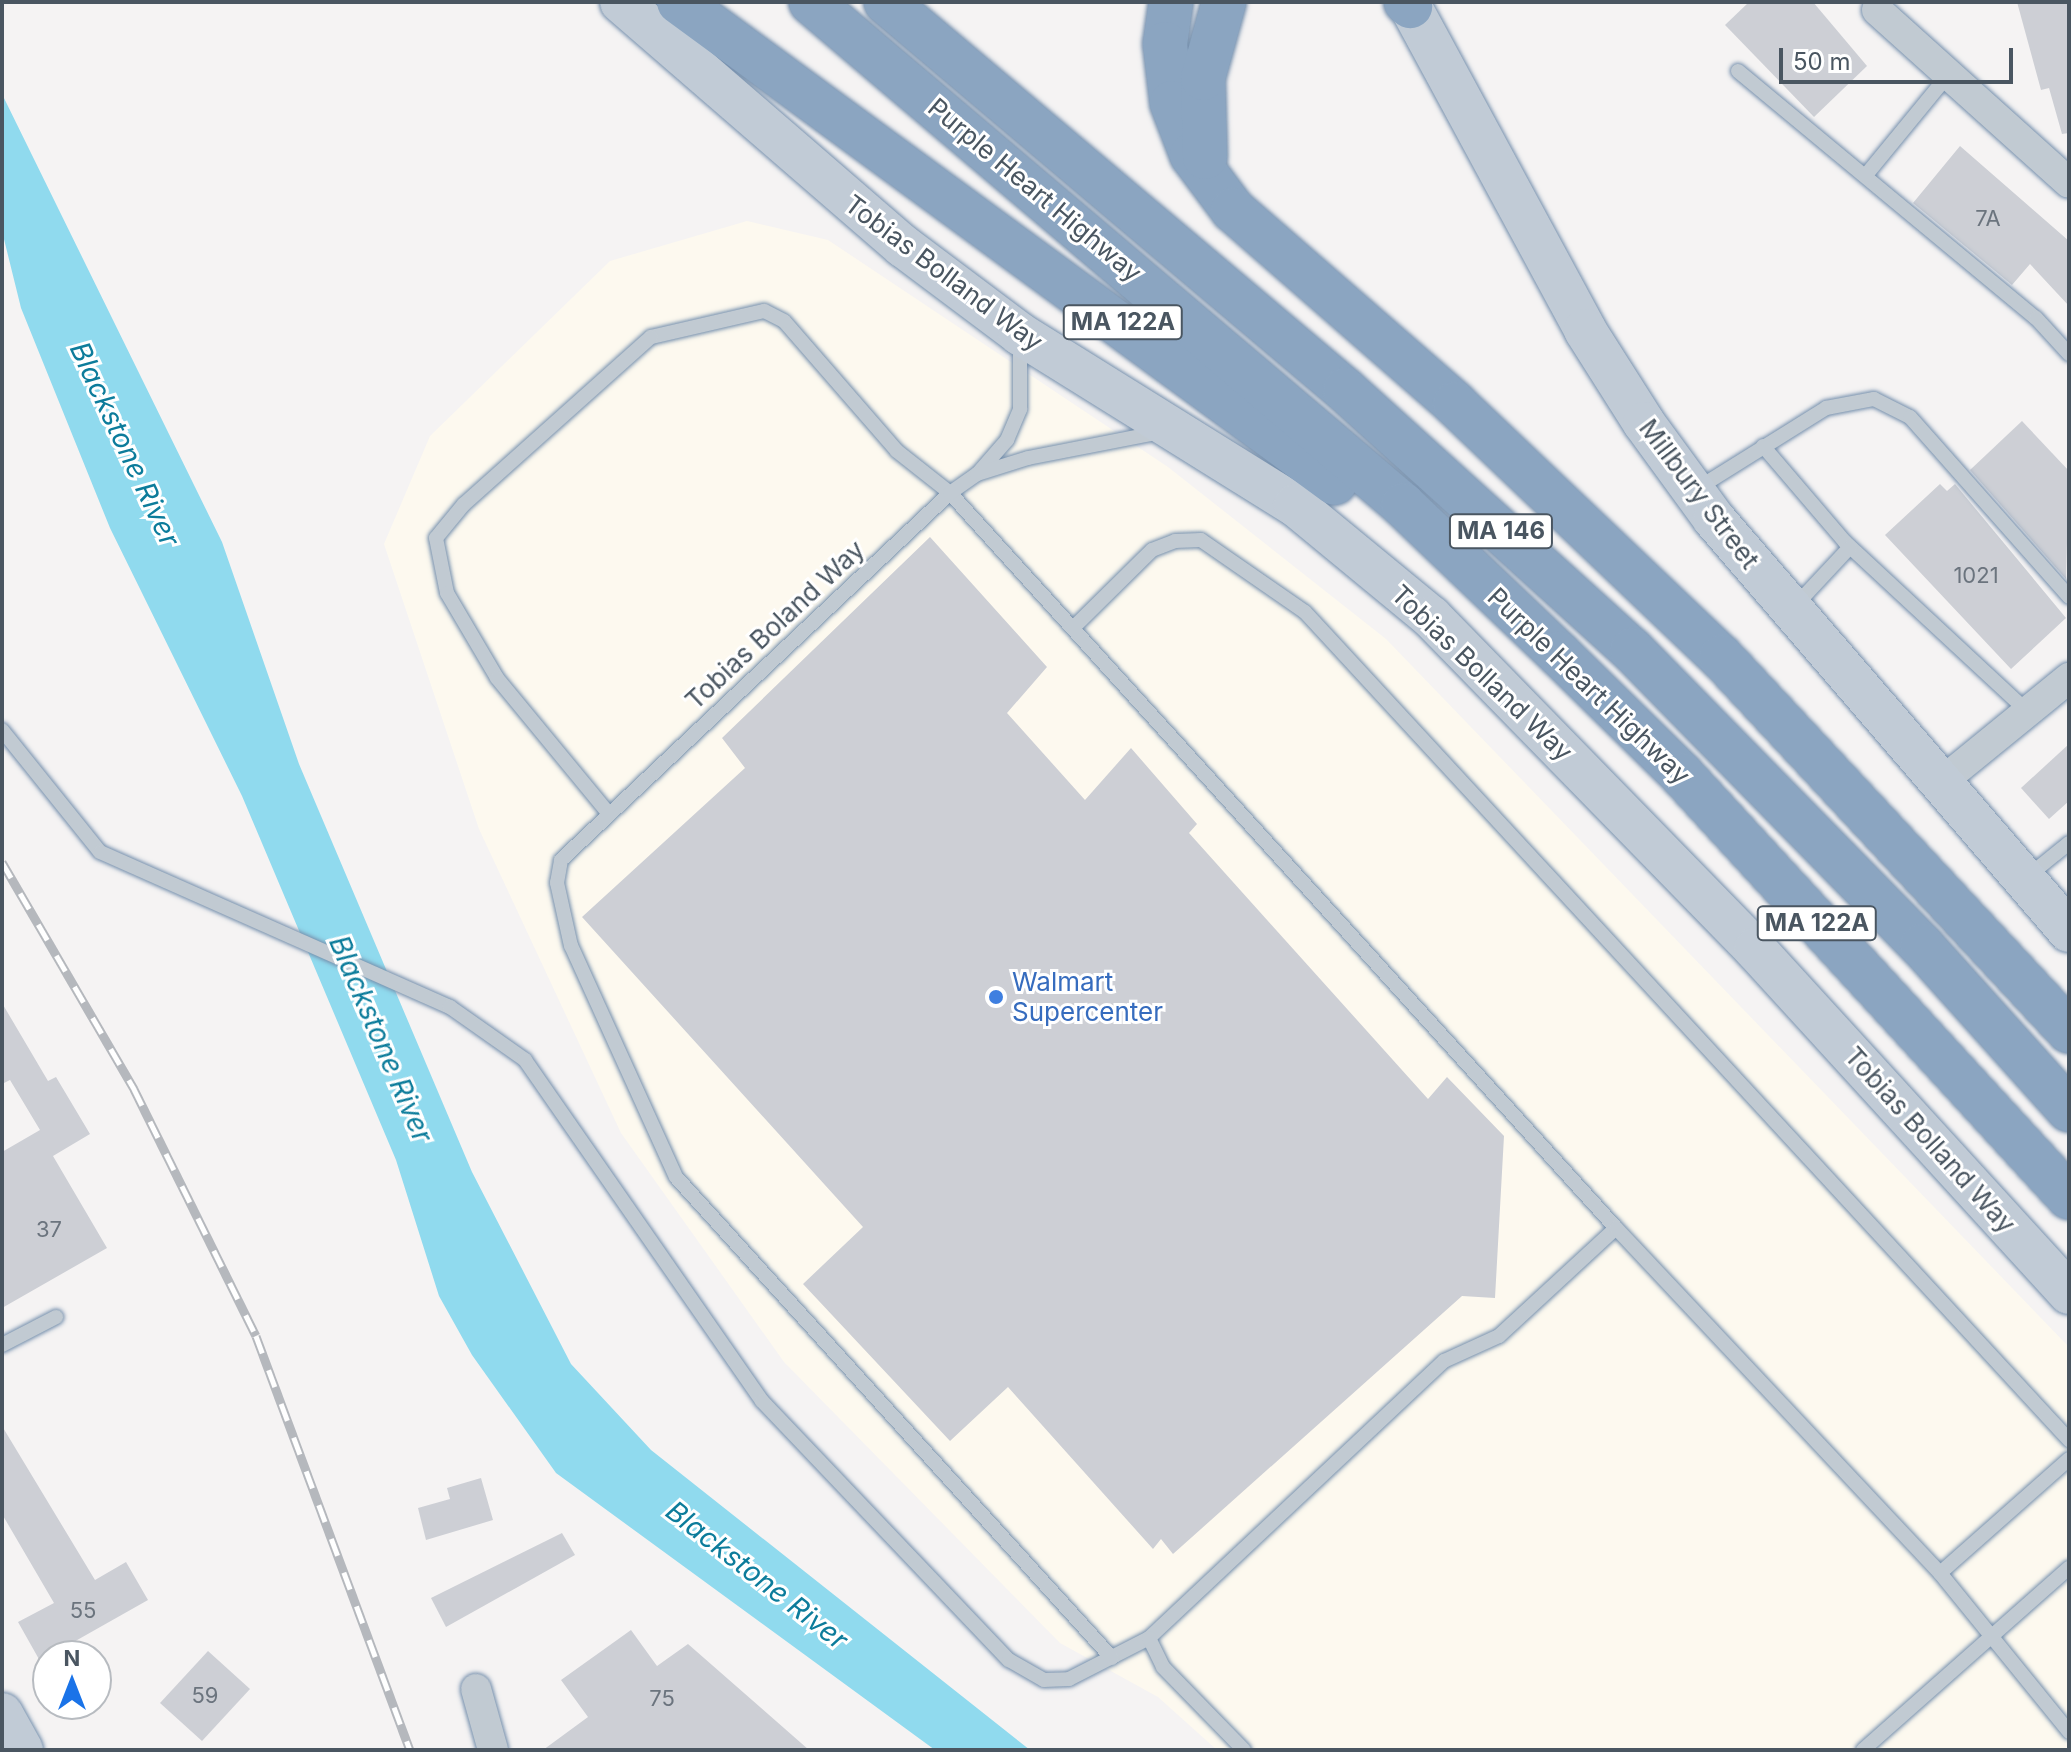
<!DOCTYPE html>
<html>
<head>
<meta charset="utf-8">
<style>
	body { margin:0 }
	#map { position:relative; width:2071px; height:1752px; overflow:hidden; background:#f5f3f3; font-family:Inter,sans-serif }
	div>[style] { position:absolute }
	.commercial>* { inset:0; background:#fdf9ef }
	.water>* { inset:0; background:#90daee }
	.building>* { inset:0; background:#cdcfd5 }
	.roads { filter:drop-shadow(0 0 2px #7690ad) drop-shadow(0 0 2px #7690ad) }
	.lane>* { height:14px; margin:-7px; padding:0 7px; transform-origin:7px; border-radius:7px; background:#c1cad2 }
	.street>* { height:30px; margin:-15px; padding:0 15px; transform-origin:15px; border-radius:15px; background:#c1cad2 }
	.secondary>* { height:42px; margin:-21px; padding:0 21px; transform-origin:21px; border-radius:21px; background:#c1cbd6 }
	.highway>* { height:44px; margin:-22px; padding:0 22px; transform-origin:22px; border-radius:22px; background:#8ba5c1 }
	.rail>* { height:9px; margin-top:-4.5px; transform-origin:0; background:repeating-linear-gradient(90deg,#fff 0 18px,#b5b8bd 0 36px); box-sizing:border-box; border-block:2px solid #b5b8bd }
	.dots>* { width:22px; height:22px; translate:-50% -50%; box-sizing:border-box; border:4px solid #fff; border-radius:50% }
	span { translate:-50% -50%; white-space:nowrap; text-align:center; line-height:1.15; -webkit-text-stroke:6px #fff; paint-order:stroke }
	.number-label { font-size:22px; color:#6b747e }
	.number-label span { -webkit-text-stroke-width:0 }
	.shield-label span { padding:2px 6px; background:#fff; border:2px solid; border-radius:6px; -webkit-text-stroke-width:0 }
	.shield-label { font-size:24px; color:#4a5661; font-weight:700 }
	.street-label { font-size:26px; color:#4a5661 }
	.shop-label { font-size:26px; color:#366cbe }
	.left { translate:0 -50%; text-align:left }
	.water-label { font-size:28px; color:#0c7c9b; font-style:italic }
	.frame { position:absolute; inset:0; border:4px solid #4a5661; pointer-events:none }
	.north { position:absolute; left:32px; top:1640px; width:80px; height:80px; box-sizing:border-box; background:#fff; border:2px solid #b7bbc0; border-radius:50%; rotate:0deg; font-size:22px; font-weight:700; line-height:32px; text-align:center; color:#4a5661 }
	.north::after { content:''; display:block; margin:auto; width:28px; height:36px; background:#1a73e8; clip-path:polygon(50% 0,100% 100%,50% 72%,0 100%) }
	.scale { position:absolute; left:1779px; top:48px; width:234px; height:36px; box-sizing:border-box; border:4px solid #4a5661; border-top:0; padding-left:10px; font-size:24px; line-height:28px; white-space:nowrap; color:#4a5661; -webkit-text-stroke:6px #fff; paint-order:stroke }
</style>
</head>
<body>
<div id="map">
	<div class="commercial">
		<div style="clip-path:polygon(747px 221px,828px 240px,1168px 467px,1386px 639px,2069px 1347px,2069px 1750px,1217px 1750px,1158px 1697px,1060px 1643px,784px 1362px,621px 1133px,479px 829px,384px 544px,430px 436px,610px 261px)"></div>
	</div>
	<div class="water">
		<div style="clip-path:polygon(2px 94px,222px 542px,299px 764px,472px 1172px,571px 1364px,651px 1450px,1030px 1750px,935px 1750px,556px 1473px,472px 1355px,439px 1296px,396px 1160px,242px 796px,110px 528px,21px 308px,2px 231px)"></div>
	</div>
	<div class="building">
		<div style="clip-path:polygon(1749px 2px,1813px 2px,1867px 66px,1814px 117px,1725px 25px)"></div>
		<div style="clip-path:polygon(2017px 2px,2069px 2px,2069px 133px,2062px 134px,2049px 88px,2041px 90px)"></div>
		<div style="clip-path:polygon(1960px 146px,2069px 241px,2069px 306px,2030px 264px,2012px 285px,1913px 203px)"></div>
		<div style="clip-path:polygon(2022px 421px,2069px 471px,2066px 579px,1970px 470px)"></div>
		<div style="clip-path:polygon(1940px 484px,1947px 491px,1955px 484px,2066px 618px,2011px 669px,1885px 535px)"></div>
		<div style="clip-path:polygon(930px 537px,1047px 667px,1007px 713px,1085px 800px,1131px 748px,1197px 824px,1189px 833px,1428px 1099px,1447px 1077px,1504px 1136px,1495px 1298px,1462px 1296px,1173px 1554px,1161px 1539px,1153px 1549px,1008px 1387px,950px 1441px,803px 1284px,863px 1227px,582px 917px,745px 768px,722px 738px)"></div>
		<div style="clip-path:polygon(2069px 744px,2069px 801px,2049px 819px,2021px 788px)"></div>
		<div style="clip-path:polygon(2px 1003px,48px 1081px,56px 1077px,90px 1134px,53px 1156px,107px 1248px,2px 1308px,2px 1152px,40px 1130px,10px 1080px,2px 1084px)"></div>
		<div style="clip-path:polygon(2px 1426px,95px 1580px,126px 1562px,148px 1600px,40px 1661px,18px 1622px,54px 1603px,2px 1514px)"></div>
		<div style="clip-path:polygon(481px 1478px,493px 1520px,426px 1540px,418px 1508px,450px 1499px,447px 1488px)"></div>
		<div style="clip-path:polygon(562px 1533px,575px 1555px,446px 1627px,431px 1598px)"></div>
		<div style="clip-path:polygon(631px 1630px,657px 1666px,688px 1644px,809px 1750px,543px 1750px,588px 1717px,561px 1680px)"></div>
		<div style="clip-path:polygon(208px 1651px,250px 1689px,202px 1741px,160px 1703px)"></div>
	</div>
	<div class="roads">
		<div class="lane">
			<div style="left:1738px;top:71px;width:387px;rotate:39.7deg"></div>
			<div style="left:2036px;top:318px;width:49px;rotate:47.5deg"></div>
			<div style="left:1866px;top:175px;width:131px;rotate:-50.6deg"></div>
			<div style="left:1763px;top:446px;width:126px;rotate:49.5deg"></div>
			<div style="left:1845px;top:542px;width:250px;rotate:42.9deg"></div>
			<div style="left:979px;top:472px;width:43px;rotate:-48.8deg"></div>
			<div style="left:1007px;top:440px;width:34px;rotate:-67deg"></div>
			<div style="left:1020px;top:409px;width:67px;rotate:-90deg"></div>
			<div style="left:1695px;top:490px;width:155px;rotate:-32deg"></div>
			<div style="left:1826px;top:408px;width:49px;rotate:-10.6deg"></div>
			<div style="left:1874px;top:399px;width:40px;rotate:26.6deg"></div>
			<div style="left:1910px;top:417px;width:240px;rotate:48.5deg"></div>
			<div style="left:1794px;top:607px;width:82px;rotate:-47deg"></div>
			<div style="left:1073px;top:628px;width:111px;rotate:-44.6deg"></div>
			<div style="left:1152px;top:550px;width:25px;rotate:-21deg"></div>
			<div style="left:1175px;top:541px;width:26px;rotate:-2deg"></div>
			<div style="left:1201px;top:540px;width:126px;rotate:34.7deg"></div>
			<div style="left:1305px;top:612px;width:1127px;rotate:47.3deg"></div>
			<div style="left:2px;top:730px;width:156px;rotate:51.2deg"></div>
			<div style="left:100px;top:852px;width:383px;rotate:23.9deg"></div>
			<div style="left:450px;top:1007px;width:92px;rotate:35.2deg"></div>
			<div style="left:525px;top:1060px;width:415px;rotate:55.2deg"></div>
			<div style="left:762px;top:1401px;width:358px;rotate:46.4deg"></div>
			<div style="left:1009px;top:1660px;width:40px;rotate:29.7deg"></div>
			<div style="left:1044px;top:1680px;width:25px;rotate:-2deg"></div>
			<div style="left:1069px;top:1679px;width:90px;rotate:-27.1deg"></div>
			<div style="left:1149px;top:1638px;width:405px;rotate:-43.2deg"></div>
			<div style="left:1444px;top:1361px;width:60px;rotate:-24.4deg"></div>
			<div style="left:1499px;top:1336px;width:159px;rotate:-42.7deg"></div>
			<div style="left:1616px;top:1228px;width:992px;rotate:-132.18deg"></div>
			<div style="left:950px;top:493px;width:68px;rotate:-141.6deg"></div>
			<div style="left:897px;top:451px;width:172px;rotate:-131deg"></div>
			<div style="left:784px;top:321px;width:22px;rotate:-153deg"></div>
			<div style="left:764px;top:311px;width:116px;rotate:167deg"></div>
			<div style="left:651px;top:337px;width:251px;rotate:138.2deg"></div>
			<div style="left:464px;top:504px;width:44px;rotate:129.5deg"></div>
			<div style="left:436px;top:538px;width:56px;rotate:78.7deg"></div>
			<div style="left:447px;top:593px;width:99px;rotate:59.5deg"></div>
			<div style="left:497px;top:678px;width:176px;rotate:50.5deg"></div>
			<div style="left:2027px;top:877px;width:54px;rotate:-39deg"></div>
			<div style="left:1616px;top:1228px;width:473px;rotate:46.8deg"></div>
			<div style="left:2px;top:1345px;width:61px;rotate:-27.4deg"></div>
			<div style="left:2069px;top:1459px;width:172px;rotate:138.5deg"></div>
			<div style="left:1940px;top:1573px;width:205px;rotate:50.9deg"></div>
			<div style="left:1149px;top:1638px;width:32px;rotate:64deg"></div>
			<div style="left:1163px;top:1667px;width:116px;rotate:45.7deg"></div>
			<div style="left:1112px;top:1658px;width:649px;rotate:-132.19deg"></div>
			<div style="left:676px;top:1177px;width:254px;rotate:-114.4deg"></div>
			<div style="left:571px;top:946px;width:65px;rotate:-102.5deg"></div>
			<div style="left:557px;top:883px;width:23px;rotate:-80deg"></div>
			<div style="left:561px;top:860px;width:535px;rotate:-43.33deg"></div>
			<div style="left:950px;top:493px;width:33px;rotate:-35deg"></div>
			<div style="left:977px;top:474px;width:53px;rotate:-17.4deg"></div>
			<div style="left:1028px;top:458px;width:135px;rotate:-11.1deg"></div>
			<div style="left:1863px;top:1750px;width:275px;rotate:-41.5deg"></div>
		</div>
		<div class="street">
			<div style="left:1877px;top:10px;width:258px;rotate:42deg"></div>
			<div style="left:1939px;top:784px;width:168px;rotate:-39.2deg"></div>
			<div style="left:476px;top:1689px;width:63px;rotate:74.4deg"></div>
		</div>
		<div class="secondary">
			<div style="left:621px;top:2px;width:373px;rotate:40.9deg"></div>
			<div style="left:903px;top:246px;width:146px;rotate:36.9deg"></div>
			<div style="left:1020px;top:334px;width:324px;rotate:31.9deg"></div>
			<div style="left:1295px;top:505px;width:176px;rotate:39.5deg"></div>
			<div style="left:1431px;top:617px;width:464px;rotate:45.7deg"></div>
			<div style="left:1755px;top:949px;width:466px;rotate:47.6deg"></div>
			<div style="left:1408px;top:2px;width:373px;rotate:61.6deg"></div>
			<div style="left:1585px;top:330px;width:110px;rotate:57.6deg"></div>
			<div style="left:1644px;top:423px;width:119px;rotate:53.9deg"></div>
			<div style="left:1714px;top:519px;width:544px;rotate:49.25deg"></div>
			<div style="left:2px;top:1714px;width:41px;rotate:60.9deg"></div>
		</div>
		<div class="highway">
			<div style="left:679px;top:2px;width:813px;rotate:36.25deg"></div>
			<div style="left:811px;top:2px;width:777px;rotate:40.35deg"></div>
			<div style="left:1403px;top:505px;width:216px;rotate:43.7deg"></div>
			<div style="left:1559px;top:654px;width:173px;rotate:44.5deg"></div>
			<div style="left:1682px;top:775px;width:573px;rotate:47.48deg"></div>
			<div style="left:886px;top:2px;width:601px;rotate:40.21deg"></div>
			<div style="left:1345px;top:390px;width:387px;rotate:42.2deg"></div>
			<div style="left:1632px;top:650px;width:414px;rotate:45.6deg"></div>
			<div style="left:1922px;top:946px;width:220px;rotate:48.1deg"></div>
			<div style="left:1171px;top:2px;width:42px;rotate:98.1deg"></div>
			<div style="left:1165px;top:44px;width:59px;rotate:83.2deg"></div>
			<div style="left:1172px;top:103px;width:56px;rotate:69deg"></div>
			<div style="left:1192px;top:155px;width:69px;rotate:53.3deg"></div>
			<div style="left:1233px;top:210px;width:295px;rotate:41.1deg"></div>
			<div style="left:1455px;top:404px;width:367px;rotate:43.6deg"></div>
			<div style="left:1721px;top:657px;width:511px;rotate:47.06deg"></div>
			<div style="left:1406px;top:2px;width:6px;rotate:45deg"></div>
			<div style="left:1205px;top:157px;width:79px;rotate:-91.5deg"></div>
			<div style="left:1203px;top:78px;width:79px;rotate:-74.6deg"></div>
		</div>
	</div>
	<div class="rail">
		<div style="left:2px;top:862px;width:263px;rotate:59.8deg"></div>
		<div style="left:134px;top:1089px;width:275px;rotate:63.7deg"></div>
		<div style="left:256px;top:1336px;width:442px;rotate:69.6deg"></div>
	</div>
	<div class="dots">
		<div style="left:996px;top:997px;background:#3f7fe0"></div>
	</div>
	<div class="number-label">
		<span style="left:1988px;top:219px">7A</span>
		<span style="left:1976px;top:576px">1021</span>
		<span style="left:49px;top:1230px">37</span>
		<span style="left:83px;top:1611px">55</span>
		<span style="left:205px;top:1696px">59</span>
		<span style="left:662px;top:1699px">75</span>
	</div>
	<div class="shield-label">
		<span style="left:1123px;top:322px">MA 122A</span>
		<span style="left:1501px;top:531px">MA 146</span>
		<span style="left:1817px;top:923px">MA 122A</span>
	</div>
	<div class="street-label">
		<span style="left:1035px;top:190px;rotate:40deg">Purple Heart Highway</span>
		<span style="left:944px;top:273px;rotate:37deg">Tobias Bolland Way</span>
		<span style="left:1699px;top:494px;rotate:53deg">Millbury Street</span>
		<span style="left:775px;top:625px;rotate:-43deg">Tobias Boland Way</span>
		<span style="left:1482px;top:673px;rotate:44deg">Tobias Bolland Way</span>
		<span style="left:1589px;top:686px;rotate:44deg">Purple Heart Highway</span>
		<span style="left:1930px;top:1140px;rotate:48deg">Tobias Bolland Way</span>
	</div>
	<div class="shop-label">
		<span class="left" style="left:1012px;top:997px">Walmart<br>Supercenter</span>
	</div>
	<div class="water-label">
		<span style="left:125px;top:444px;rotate:65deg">Blackstone River</span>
		<span style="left:381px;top:1039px;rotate:67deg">Blackstone River</span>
		<span style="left:757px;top:1575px;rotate:38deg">Blackstone River</span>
	</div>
	<div class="frame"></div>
	<div class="north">N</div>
	<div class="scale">50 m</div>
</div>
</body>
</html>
